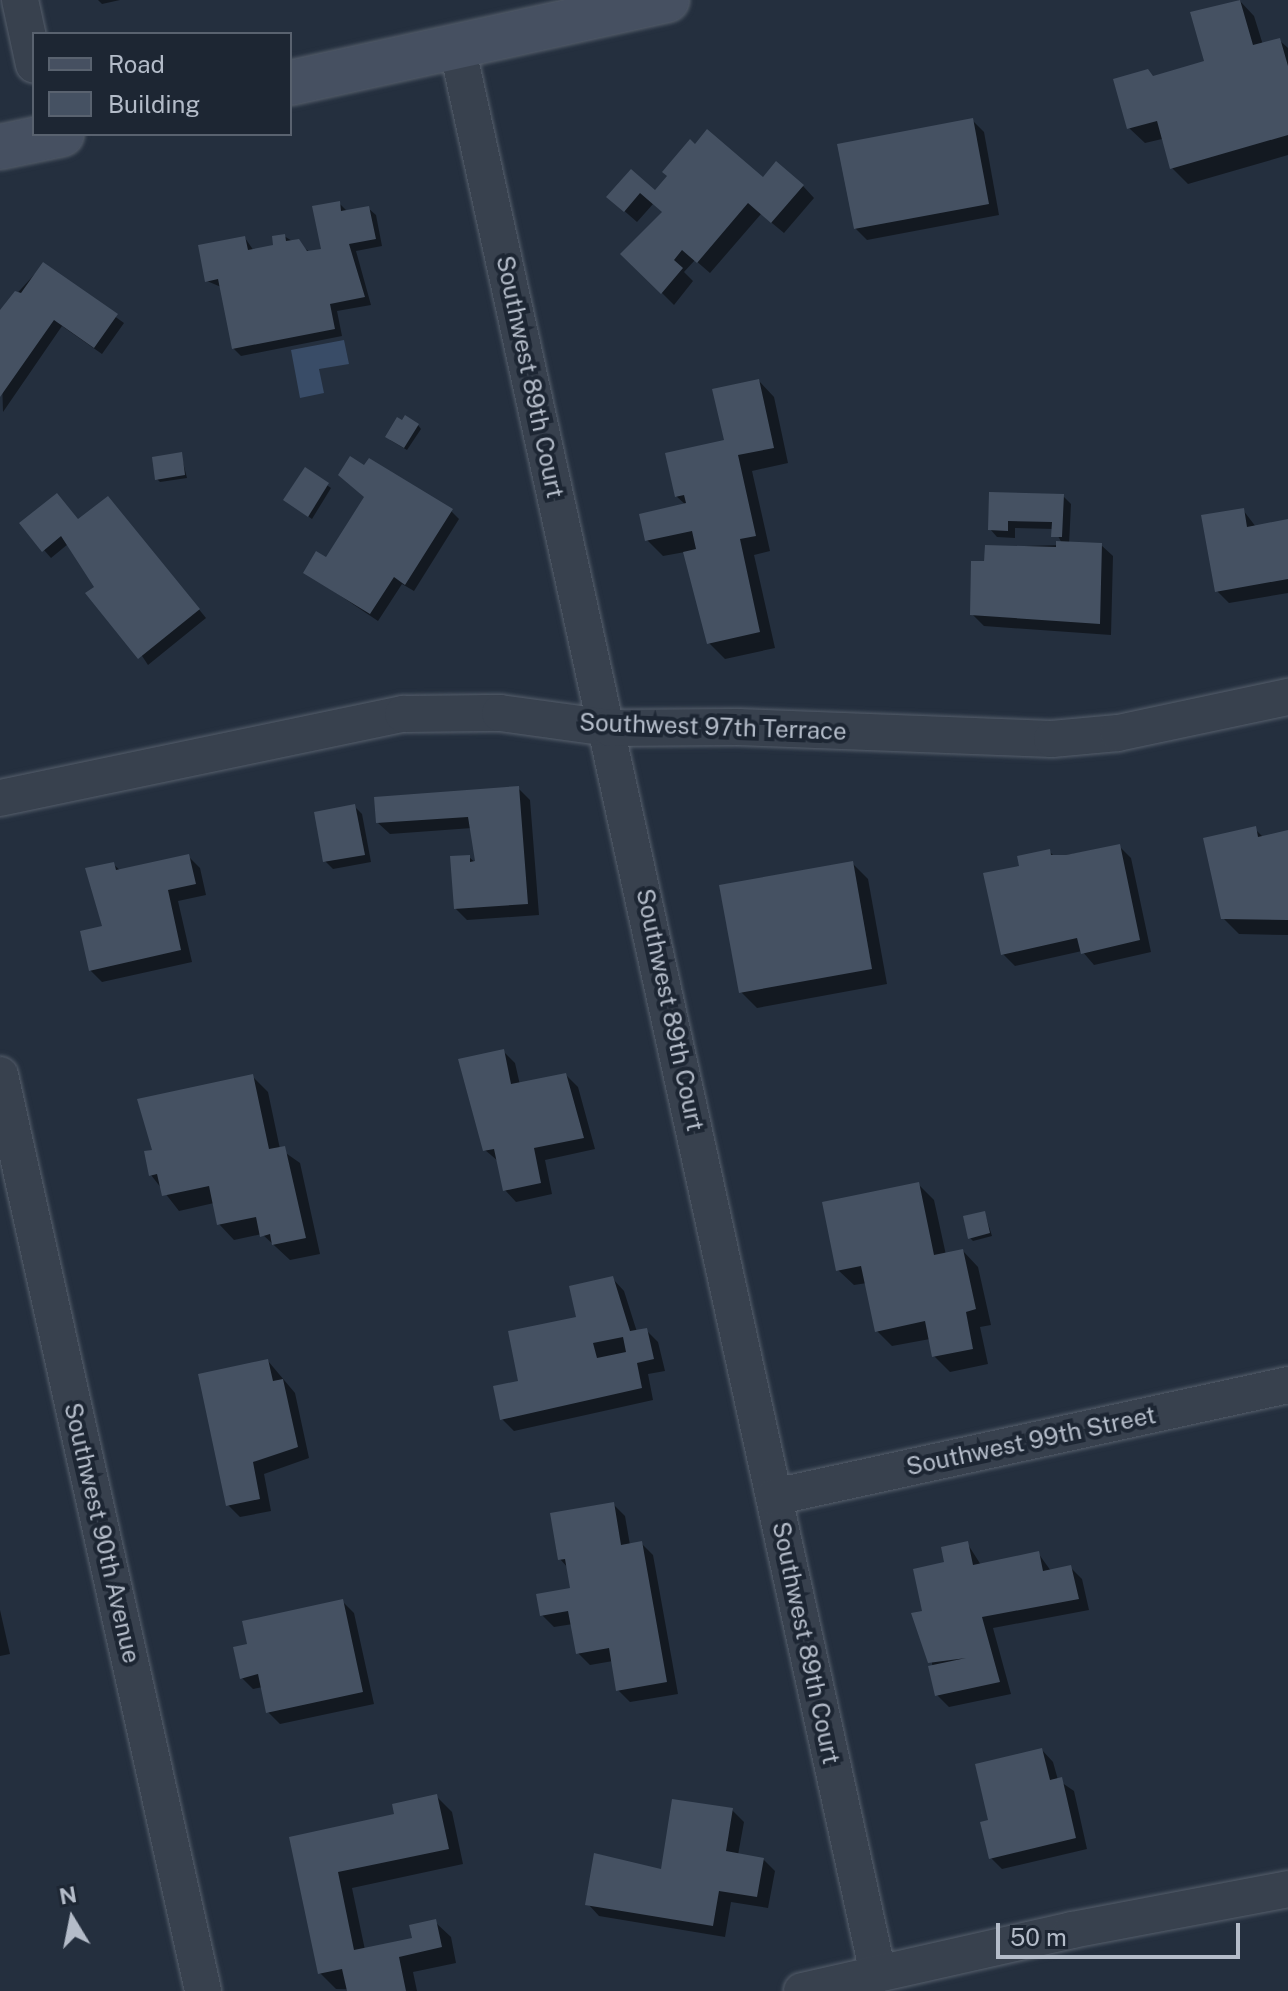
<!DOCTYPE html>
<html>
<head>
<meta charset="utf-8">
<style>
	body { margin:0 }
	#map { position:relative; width:1288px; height:1991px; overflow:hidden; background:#242f3e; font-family:"Public Sans",sans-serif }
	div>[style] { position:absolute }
	.water>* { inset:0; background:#394c67 }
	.shadow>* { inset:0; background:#0007 }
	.building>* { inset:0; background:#455162 }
	.roads { filter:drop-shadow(0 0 2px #565f6c) drop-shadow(0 0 2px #565f6c) }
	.street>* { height:36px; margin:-18px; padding:0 18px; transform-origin:18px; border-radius:18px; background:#38414e }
	.secondary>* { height:44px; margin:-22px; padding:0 22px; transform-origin:22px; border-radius:22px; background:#465061 }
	span { translate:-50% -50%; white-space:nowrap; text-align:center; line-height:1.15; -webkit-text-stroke:8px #1d2633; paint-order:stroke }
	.street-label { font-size:24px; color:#b4bcc9 }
	.legend { position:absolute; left:32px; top:32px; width:260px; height:104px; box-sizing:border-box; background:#1d2633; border:2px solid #59626f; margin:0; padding:10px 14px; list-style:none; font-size:24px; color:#b4bcc9 }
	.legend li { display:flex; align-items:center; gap:16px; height:40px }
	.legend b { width:40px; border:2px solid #59626f }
	.north { position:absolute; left:32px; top:1879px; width:80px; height:80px; -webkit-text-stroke:6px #1d2633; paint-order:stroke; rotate:350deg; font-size:22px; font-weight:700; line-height:32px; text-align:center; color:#b4bcc9 }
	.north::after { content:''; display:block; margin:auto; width:28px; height:36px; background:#b4bcc9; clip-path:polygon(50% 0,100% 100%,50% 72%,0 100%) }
	.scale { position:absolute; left:996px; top:1923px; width:244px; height:36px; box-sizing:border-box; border:4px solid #b4bcc9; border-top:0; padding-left:10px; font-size:24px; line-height:28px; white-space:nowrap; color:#b4bcc9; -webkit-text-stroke:6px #1d2633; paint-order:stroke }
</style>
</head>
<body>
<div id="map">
	<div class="water">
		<div style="clip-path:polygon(344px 340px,349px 364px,319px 369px,324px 393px,300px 398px,291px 350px)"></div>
	</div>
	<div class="shadow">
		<div style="clip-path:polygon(98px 0,120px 0,102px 4px)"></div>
		<div style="clip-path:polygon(1239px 0,1254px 16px,1263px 45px,1279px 40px,1288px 48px,1288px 155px,1188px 184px,1172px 168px,1162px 139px,1145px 143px,1129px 128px,1154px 78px,1207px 63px)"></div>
		<div style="clip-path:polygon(972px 120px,984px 132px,999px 215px,867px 240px,855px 228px)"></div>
		<div style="clip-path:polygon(631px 171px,655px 192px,763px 179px,803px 186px,814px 198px,784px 233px,761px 214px,710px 273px,695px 260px,684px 272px,693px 281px,674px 305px,623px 254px,664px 213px,653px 204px,637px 222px,621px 208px)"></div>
		<div style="clip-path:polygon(339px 203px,348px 212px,368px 208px,376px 215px,382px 246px,356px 251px,371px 305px,337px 311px,342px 336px,241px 356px,233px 348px,221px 287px,207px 281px,245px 238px,254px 251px,276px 246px,284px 236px,312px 253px,323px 250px)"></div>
		<div style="clip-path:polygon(43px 265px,124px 323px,102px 354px,62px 326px,3px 412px,0 312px)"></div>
		<div style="clip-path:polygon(759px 381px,774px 397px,788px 463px,752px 471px,770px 551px,754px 555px,775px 648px,725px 659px,709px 643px,685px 552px,663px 556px,647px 540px,686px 505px,676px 496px,726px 441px)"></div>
		<div style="clip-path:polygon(418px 425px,421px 429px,407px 450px,390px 440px)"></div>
		<div style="clip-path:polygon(181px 455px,187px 478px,160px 482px,157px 479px)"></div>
		<div style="clip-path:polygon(305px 470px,331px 488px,312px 519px,289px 503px)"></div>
		<div style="clip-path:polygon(991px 494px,1063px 496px,1071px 504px,1069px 545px,1101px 545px,1113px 556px,1111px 635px,984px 626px,972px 614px,987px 547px,1063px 545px,1054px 529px,1015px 528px,1015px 538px,997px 537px,990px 529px)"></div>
		<div style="clip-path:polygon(115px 506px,206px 618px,148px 665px,68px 544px,51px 558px,44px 550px,79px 521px)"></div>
		<div style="clip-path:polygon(1243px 510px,1256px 527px,1288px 521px,1288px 593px,1229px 603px,1217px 591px)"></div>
		<div style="clip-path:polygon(451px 511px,459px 519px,414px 591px,402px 584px,378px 621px,305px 572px)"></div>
		<div style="clip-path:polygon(518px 788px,530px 800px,539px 915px,467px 920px,455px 908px,469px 857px,478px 865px,472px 828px,390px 834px,378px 823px)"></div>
		<div style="clip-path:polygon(354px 806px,362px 814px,371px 862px,333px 869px,325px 861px)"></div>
		<div style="clip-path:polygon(1255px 829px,1264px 838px,1288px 832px,1288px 935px,1239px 934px,1223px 918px)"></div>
		<div style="clip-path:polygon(1119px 846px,1131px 858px,1151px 952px,1094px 965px,1082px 951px,1015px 966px,1003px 954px,1021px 867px,1050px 852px,1055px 857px)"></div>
		<div style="clip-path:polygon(188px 856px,200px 868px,206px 895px,178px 901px,192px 962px,102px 982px,90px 970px,104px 927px,113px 864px,121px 871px)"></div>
		<div style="clip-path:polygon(852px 863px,868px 879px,887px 984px,757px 1008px,741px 992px)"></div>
		<div style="clip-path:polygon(503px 1051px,515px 1063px,520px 1085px,566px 1075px,578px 1087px,595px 1149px,545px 1160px,552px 1194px,516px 1202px,505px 1190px,498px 1161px,485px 1150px,460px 1060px)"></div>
		<div style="clip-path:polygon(252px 1076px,268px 1092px,280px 1149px,300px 1163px,320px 1254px,290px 1260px,262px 1234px,234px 1240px,219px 1224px,214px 1203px,179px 1211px,151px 1175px,154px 1152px)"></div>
		<div style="clip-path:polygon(918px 1184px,934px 1200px,946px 1255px,963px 1251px,978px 1267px,991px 1325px,980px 1327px,988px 1364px,950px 1372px,934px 1356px,930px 1339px,892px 1346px,877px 1331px,867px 1283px,854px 1285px,838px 1270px)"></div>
		<div style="clip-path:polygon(985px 1214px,992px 1236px,973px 1241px,970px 1238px)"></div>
		<div style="clip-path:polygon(613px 1279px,624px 1291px,637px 1332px,646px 1330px,658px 1342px,665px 1371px,648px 1374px,653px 1400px,514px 1431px,502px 1419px,521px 1382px)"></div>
		<div style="clip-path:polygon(268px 1361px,295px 1393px,309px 1458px,264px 1474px,271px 1511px,240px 1517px,228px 1505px)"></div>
		<div style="clip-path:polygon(613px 1504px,625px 1516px,630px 1545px,641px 1543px,653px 1555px,678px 1694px,630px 1702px,618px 1690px,613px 1661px,590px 1665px,578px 1653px,573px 1624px,554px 1627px,542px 1615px,573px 1590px,569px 1569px,560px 1559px)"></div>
		<div style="clip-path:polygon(967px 1543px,981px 1565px,1038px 1553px,1051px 1571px,1070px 1567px,1082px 1579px,1089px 1610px,993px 1628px,1011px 1694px,949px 1707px,937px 1695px,924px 1612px,947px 1564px)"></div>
		<div style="clip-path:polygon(342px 1601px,354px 1613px,374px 1704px,280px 1724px,268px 1712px,263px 1687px,253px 1689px,242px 1678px,249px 1646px)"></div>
		<div style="clip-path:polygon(0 1610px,10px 1654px,0 1656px)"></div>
		<div style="clip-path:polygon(1042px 1750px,1053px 1762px,1058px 1780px,1074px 1791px,1087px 1849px,1002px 1869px,991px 1858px,991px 1822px)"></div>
		<div style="clip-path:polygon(436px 1796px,452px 1812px,463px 1864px,352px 1888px,365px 1950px,415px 1939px,435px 1922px,451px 1937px,456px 1963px,413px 1972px,417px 1991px,336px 1989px,320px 1973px,291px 1838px,396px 1816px)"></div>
		<div style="clip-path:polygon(732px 1810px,744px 1822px,738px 1855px,763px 1859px,775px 1871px,768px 1908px,731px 1902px,725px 1937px,599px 1916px,588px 1904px,663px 1871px)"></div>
	</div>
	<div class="building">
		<div style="clip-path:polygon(1240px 0,1253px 45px,1280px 38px,1288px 66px,1288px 135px,1170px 169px,1157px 121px,1127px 129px,1113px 79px,1148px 69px,1153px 76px,1204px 61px,1190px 12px)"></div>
		<div style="clip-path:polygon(973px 118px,989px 204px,854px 229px,837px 144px)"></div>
		<div style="clip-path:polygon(707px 129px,763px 177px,776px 161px,804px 185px,771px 223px,748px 203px,697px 263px,682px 250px,674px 260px,683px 268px,661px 294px,620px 254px,662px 212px,640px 193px,624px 212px,606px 197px,631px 169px,655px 190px,667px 176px,662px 172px,690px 139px,695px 144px)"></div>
		<div style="clip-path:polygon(340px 201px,341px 211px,369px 206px,376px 239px,349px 244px,365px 297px,330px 304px,335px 329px,232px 349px,218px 279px,205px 282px,198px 245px,245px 236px,248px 250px,273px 245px,272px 236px,285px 234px,286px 241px,299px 239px,307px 251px,321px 249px,312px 206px)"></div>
		<div style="clip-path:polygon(43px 262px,118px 314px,94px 348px,54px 320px,0 397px,0 310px,15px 291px,21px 293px)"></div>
		<div style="clip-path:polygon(759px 379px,774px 448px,738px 455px,756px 536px,740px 539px,760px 632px,707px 644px,683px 552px,696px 549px,692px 531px,645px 541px,639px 514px,686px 503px,684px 495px,675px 497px,665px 453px,724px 440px,712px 389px)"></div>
		<div style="clip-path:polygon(405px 415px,419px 424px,404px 448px,385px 437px,397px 417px,402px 420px)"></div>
		<div style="clip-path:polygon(182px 452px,185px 475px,155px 480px,152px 457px)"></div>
		<div style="clip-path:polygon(350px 456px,364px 465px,369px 458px,453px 509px,405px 585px,394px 577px,370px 614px,303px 573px,316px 551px,326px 557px,364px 497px,338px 475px)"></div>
		<div style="clip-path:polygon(305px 467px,329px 483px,308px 517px,283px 500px)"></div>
		<div style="clip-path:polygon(989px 492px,1064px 494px,1062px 537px,1051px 537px,1052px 522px,1008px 521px,1008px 531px,988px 530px)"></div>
		<div style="clip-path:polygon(57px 493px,78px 519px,108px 496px,200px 609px,138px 659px,85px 593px,94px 587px,61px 536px,42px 552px,19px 523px)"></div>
		<div style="clip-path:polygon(1244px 508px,1247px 527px,1288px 519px,1288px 579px,1215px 592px,1201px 515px)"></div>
		<div style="clip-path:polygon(1056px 541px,1102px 543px,1100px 624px,970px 615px,971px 561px,984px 561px,985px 545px,1056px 547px)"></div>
		<div style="clip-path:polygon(519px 786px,528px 904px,454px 909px,450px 856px,470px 855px,470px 862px,475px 861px,468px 817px,376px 823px,374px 797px)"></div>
		<div style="clip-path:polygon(355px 804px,365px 855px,323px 862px,314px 812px)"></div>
		<div style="clip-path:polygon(1256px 826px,1258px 837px,1288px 830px,1288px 920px,1221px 919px,1203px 838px)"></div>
		<div style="clip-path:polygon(1120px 844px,1140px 940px,1081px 954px,1077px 938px,1001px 955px,983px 873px,1019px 866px,1017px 856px,1050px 849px,1051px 855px,1066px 855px)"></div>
		<div style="clip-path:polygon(189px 854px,196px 884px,168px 890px,181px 950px,89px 971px,80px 931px,102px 926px,85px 868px,114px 862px,116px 870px)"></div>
		<div style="clip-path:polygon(853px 861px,872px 969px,739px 993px,719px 885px)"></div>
		<div style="clip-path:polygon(504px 1049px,511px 1084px,566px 1073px,584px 1138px,534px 1148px,541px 1183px,503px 1191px,494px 1149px,483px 1151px,458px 1059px)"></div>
		<div style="clip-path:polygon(253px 1074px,269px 1149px,285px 1146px,306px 1238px,272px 1245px,270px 1234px,260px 1237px,256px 1217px,217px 1225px,209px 1186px,162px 1196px,157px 1174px,149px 1176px,144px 1151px,152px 1150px,137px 1099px)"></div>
		<div style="clip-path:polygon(919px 1182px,934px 1255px,963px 1249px,976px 1309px,966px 1312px,973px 1349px,932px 1357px,925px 1321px,875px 1332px,861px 1266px,836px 1271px,822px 1202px)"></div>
		<div style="clip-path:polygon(985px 1211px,990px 1233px,968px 1239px,963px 1216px)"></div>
		<div style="clip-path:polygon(evenodd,613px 1276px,630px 1331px,647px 1328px,654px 1359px,637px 1363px,642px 1388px,500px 1420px,493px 1386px,518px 1381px,508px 1331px,576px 1317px,569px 1286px,613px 1276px,623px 1337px,626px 1352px,597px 1358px,593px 1343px,623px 1337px)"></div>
		<div style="clip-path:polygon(268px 1359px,273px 1381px,283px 1379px,298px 1447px,253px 1462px,260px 1499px,226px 1506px,198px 1374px)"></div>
		<div style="clip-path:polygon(614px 1502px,621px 1545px,642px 1541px,667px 1682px,616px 1691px,609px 1648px,576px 1654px,568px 1611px,540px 1616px,536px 1594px,570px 1588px,565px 1559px,558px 1560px,550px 1513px)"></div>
		<div style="clip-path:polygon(968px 1541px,973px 1565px,1039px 1551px,1043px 1571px,1071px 1565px,1079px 1599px,982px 1617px,1000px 1682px,935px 1696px,928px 1666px,966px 1658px,928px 1663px,911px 1613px,922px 1611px,913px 1569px,944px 1562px,941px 1547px)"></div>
		<div style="clip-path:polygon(343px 1599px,363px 1692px,266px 1713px,258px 1674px,240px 1679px,233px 1647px,247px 1644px,242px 1621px)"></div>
		<div style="clip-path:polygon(1042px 1748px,1050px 1780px,1062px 1777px,1076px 1838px,989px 1859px,980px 1822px,988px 1820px,975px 1764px)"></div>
		<div style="clip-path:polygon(437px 1794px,449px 1849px,338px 1872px,354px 1950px,412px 1938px,409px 1925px,436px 1919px,442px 1947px,399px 1957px,406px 1991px,347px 1991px,342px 1969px,318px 1974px,289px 1837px,394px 1814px,392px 1804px)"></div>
		<div style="clip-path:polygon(672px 1799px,733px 1808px,726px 1851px,764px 1858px,757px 1897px,719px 1891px,713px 1926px,585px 1905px,594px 1853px,661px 1869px)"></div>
	</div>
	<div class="roads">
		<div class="street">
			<div style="left:20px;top:0;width:66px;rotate:77.8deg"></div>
			<div style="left:457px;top:46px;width:1973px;rotate:77.68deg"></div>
			<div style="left:0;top:798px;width:412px;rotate:-11.8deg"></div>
			<div style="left:403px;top:714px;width:97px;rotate:-0.6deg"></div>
			<div style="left:500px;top:713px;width:111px;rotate:7.8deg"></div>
			<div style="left:610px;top:728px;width:128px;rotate:-0.4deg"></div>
			<div style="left:738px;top:727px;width:314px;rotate:2.2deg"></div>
			<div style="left:1052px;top:739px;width:66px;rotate:-5.2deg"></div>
			<div style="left:1118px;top:733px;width:174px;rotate:-12deg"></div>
			<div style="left:0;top:1075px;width:938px;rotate:77.5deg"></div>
			<div style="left:774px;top:1497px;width:526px;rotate:-12.29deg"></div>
			<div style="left:802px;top:1991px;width:277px;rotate:-12.7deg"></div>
			<div style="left:1072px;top:1930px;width:220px;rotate:-10.7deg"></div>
		</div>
		<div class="secondary">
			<div style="left:290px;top:83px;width:386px;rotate:-12.4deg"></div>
			<div style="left:0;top:147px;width:63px;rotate:-11.8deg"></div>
		</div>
	</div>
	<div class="street-label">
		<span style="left:530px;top:377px;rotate:78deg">Southwest 89th Court</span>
		<span style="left:713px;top:727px;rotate:2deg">Southwest 97th Terrace</span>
		<span style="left:670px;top:1010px;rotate:78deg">Southwest 89th Court</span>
		<span style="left:1031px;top:1441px;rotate:-12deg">Southwest 99th Street</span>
		<span style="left:102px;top:1533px;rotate:77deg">Southwest 90th Avenue</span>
		<span style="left:806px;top:1643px;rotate:78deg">Southwest 89th Court</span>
	</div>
	<ul class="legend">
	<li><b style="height:10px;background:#465061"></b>Road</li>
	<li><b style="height:22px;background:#455162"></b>Building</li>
	</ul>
	<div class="north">N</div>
	<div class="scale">50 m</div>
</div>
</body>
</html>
